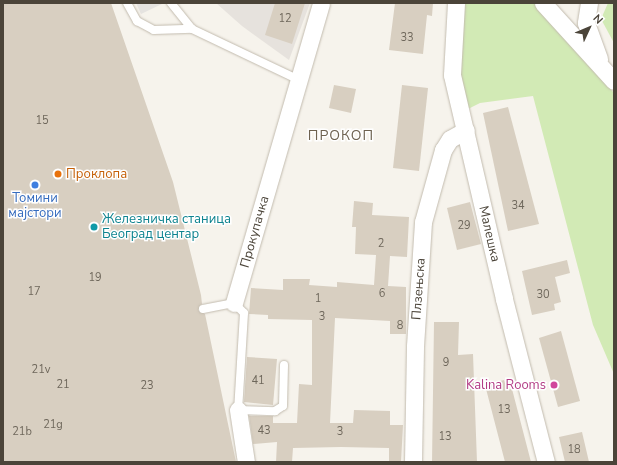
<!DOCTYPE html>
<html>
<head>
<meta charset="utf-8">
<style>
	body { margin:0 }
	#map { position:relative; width:617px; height:465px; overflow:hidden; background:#f6f3ec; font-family:"Nunito Sans",sans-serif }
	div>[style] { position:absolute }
	.industrial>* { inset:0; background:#e6e2dd }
	.green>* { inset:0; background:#d2eab5 }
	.parking>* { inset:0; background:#e5e3e0 }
	.building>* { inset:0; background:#d8cfc1 }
	.roads { filter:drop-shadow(0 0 1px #c2bbae) drop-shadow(0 0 1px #c2bbae) }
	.lane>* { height:8px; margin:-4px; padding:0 4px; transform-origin:4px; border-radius:4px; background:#fff }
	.street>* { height:17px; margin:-8.5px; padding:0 8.5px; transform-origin:8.5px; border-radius:8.5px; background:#fff }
	.dots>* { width:11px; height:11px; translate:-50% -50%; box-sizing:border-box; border:2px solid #fff; border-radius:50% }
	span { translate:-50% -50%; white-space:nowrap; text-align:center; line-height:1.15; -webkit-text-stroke:3px #fff; paint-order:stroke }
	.number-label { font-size:11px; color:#6e675b }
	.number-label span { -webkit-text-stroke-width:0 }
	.food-label { font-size:13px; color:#c56008 }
	.left { translate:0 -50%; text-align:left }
	.shop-label { font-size:13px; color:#366cbe }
	.culture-label { font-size:13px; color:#0d838f }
	.street-label { font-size:13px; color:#4b4439 }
	.hotel-label { font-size:13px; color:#b23c85 }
	.right { translate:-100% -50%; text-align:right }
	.neighbourhood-label { font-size:14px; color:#6e6250; letter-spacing:1px }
	.frame { position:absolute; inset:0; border:4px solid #4b4439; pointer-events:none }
	.north { position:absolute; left:569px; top:8px; width:40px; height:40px; -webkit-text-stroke:3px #fff; paint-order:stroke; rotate:46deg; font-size:11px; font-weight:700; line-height:16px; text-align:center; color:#4b4439 }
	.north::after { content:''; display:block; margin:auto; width:14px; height:18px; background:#4b4439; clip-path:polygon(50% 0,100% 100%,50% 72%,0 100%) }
</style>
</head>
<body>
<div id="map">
	<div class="industrial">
		<div style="clip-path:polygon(216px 3px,310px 3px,289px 60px,242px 26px)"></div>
	</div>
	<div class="green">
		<div style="clip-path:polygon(453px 3px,536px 3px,614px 93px,614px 374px,593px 325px,533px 96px,480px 103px,460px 113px)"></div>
		<div style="clip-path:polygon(608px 3px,614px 3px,614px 43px,601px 19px)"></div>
	</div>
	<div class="parking">
		<div style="clip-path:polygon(136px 3px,164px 3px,141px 14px)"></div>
	</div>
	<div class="building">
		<div style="clip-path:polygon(3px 3px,111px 3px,173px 182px,201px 295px,202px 304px,198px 310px,205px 314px,236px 462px,3px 462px)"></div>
		<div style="clip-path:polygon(275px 3px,305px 3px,292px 44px,265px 35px)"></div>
		<div style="clip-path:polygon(395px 3px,433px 3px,432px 16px,427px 15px,423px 54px,389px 50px)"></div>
		<div style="clip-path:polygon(334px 85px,356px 89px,351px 113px,329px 108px)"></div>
		<div style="clip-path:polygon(402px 85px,428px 88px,419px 171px,393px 168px)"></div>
		<div style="clip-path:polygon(508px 107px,539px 224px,508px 231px,483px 113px)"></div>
		<div style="clip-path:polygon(354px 201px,373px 203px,372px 215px,409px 217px,407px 257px,390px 256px,388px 286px,406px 287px,406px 334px,390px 334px,390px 321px,335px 318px,330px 423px,353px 423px,354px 410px,390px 411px,390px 425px,403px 425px,401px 462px,389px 462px,389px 448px,341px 447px,293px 448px,292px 462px,276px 462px,277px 442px,253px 444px,249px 416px,273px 416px,273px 423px,297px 423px,299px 384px,312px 385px,312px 320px,268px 319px,268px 315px,249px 314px,251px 288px,283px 290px,283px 279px,310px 279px,309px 285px,337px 287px,337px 282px,374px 285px,376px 255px,355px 254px,356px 227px,352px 227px)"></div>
		<div style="clip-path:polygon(470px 202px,481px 244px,457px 250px,447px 208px)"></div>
		<div style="clip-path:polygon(567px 260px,570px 273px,555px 277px,561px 302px,554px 304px,555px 310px,532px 315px,522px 271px)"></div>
		<div style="clip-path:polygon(434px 322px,459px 322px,458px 355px,473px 354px,477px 462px,432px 462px)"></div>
		<div style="clip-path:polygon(561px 331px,580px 401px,558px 407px,539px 338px)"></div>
		<div style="clip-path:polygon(247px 357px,277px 359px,273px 405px,244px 402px)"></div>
		<div style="clip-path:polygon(504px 380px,507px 390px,512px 389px,531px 462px,505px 462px,485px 385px)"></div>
		<div style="clip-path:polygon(582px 432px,589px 462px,565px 462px,559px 437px)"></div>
	</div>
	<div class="roads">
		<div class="lane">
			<div style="left:127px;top:3px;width:21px;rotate:61deg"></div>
			<div style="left:137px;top:21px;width:19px;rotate:28deg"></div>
			<div style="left:154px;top:30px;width:38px;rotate:-2deg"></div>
			<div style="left:171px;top:3px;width:33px;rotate:51deg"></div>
			<div style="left:192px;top:29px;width:119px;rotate:25.5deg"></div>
			<div style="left:203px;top:309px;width:32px;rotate:-11deg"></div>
			<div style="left:234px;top:303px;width:14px;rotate:45deg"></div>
			<div style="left:244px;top:313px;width:97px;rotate:93.5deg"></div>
			<div style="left:238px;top:410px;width:37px;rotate:2deg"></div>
			<div style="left:275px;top:411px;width:9px;rotate:-32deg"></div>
			<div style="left:283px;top:406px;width:41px;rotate:-88.6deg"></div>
		</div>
		<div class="street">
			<div style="left:456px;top:3px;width:72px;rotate:93.2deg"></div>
			<div style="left:452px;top:75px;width:230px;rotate:76.9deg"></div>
			<div style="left:504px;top:299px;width:168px;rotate:75.6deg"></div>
			<div style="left:543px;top:3px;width:105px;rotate:47.7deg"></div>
			<div style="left:589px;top:3px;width:20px;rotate:99deg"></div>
			<div style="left:586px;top:23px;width:38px;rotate:70deg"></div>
			<div style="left:234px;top:303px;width:312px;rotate:-73.8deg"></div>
			<div style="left:238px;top:410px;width:53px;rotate:81.3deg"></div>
			<div style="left:413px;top:462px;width:116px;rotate:-89deg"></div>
			<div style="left:415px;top:346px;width:124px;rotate:-86.3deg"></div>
			<div style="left:423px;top:222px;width:75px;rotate:-74.5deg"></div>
			<div style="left:443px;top:150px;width:13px;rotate:-58deg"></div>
			<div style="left:450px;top:139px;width:18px;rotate:-29deg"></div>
		</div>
	</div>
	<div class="dots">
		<div style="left:58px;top:174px;background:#e8710a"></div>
		<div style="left:35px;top:185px;background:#3f7fe0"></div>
		<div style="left:94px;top:227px;background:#0f9aa8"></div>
		<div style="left:554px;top:385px;background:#d1479c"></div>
	</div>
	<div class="number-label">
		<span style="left:285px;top:19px">12</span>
		<span style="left:407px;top:38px">33</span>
		<span style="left:42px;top:121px">15</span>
		<span style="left:518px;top:206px">34</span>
		<span style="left:464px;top:226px">29</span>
		<span style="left:381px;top:244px">2</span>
		<span style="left:95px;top:278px">19</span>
		<span style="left:34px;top:292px">17</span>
		<span style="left:382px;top:294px">6</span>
		<span style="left:543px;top:295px">30</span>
		<span style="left:318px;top:299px">1</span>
		<span style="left:322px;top:317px">3</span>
		<span style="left:400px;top:326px">8</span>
		<span style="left:446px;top:363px">9</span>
		<span style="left:41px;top:370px">21v</span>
		<span style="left:258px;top:381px">41</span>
		<span style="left:63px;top:385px">21</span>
		<span style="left:147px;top:386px">23</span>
		<span style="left:504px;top:410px">13</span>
		<span style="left:53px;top:425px">21g</span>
		<span style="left:264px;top:431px">43</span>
		<span style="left:22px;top:432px">21b</span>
		<span style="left:340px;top:432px">3</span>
		<span style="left:445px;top:437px">13</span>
		<span style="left:574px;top:450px">18</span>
	</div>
	<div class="food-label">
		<span class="left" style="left:66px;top:174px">Проклопа</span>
	</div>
	<div class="shop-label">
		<span style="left:35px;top:206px">Томини<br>мајстори</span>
	</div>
	<div class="culture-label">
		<span class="left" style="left:102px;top:227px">Железничка станица<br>Београд центар</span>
	</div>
	<div class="street-label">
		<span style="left:255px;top:232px;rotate:-74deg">Прокупачка</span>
		<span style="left:489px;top:234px;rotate:77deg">Малешка</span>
		<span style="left:419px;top:289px;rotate:-86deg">Плзењска</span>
	</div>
	<div class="hotel-label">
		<span class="right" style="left:546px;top:385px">Kalina Rooms</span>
	</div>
	<div class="neighbourhood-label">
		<span style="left:341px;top:136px">ПРОКОП</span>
	</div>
	<div class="frame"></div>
	<div class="north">N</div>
</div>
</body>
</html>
